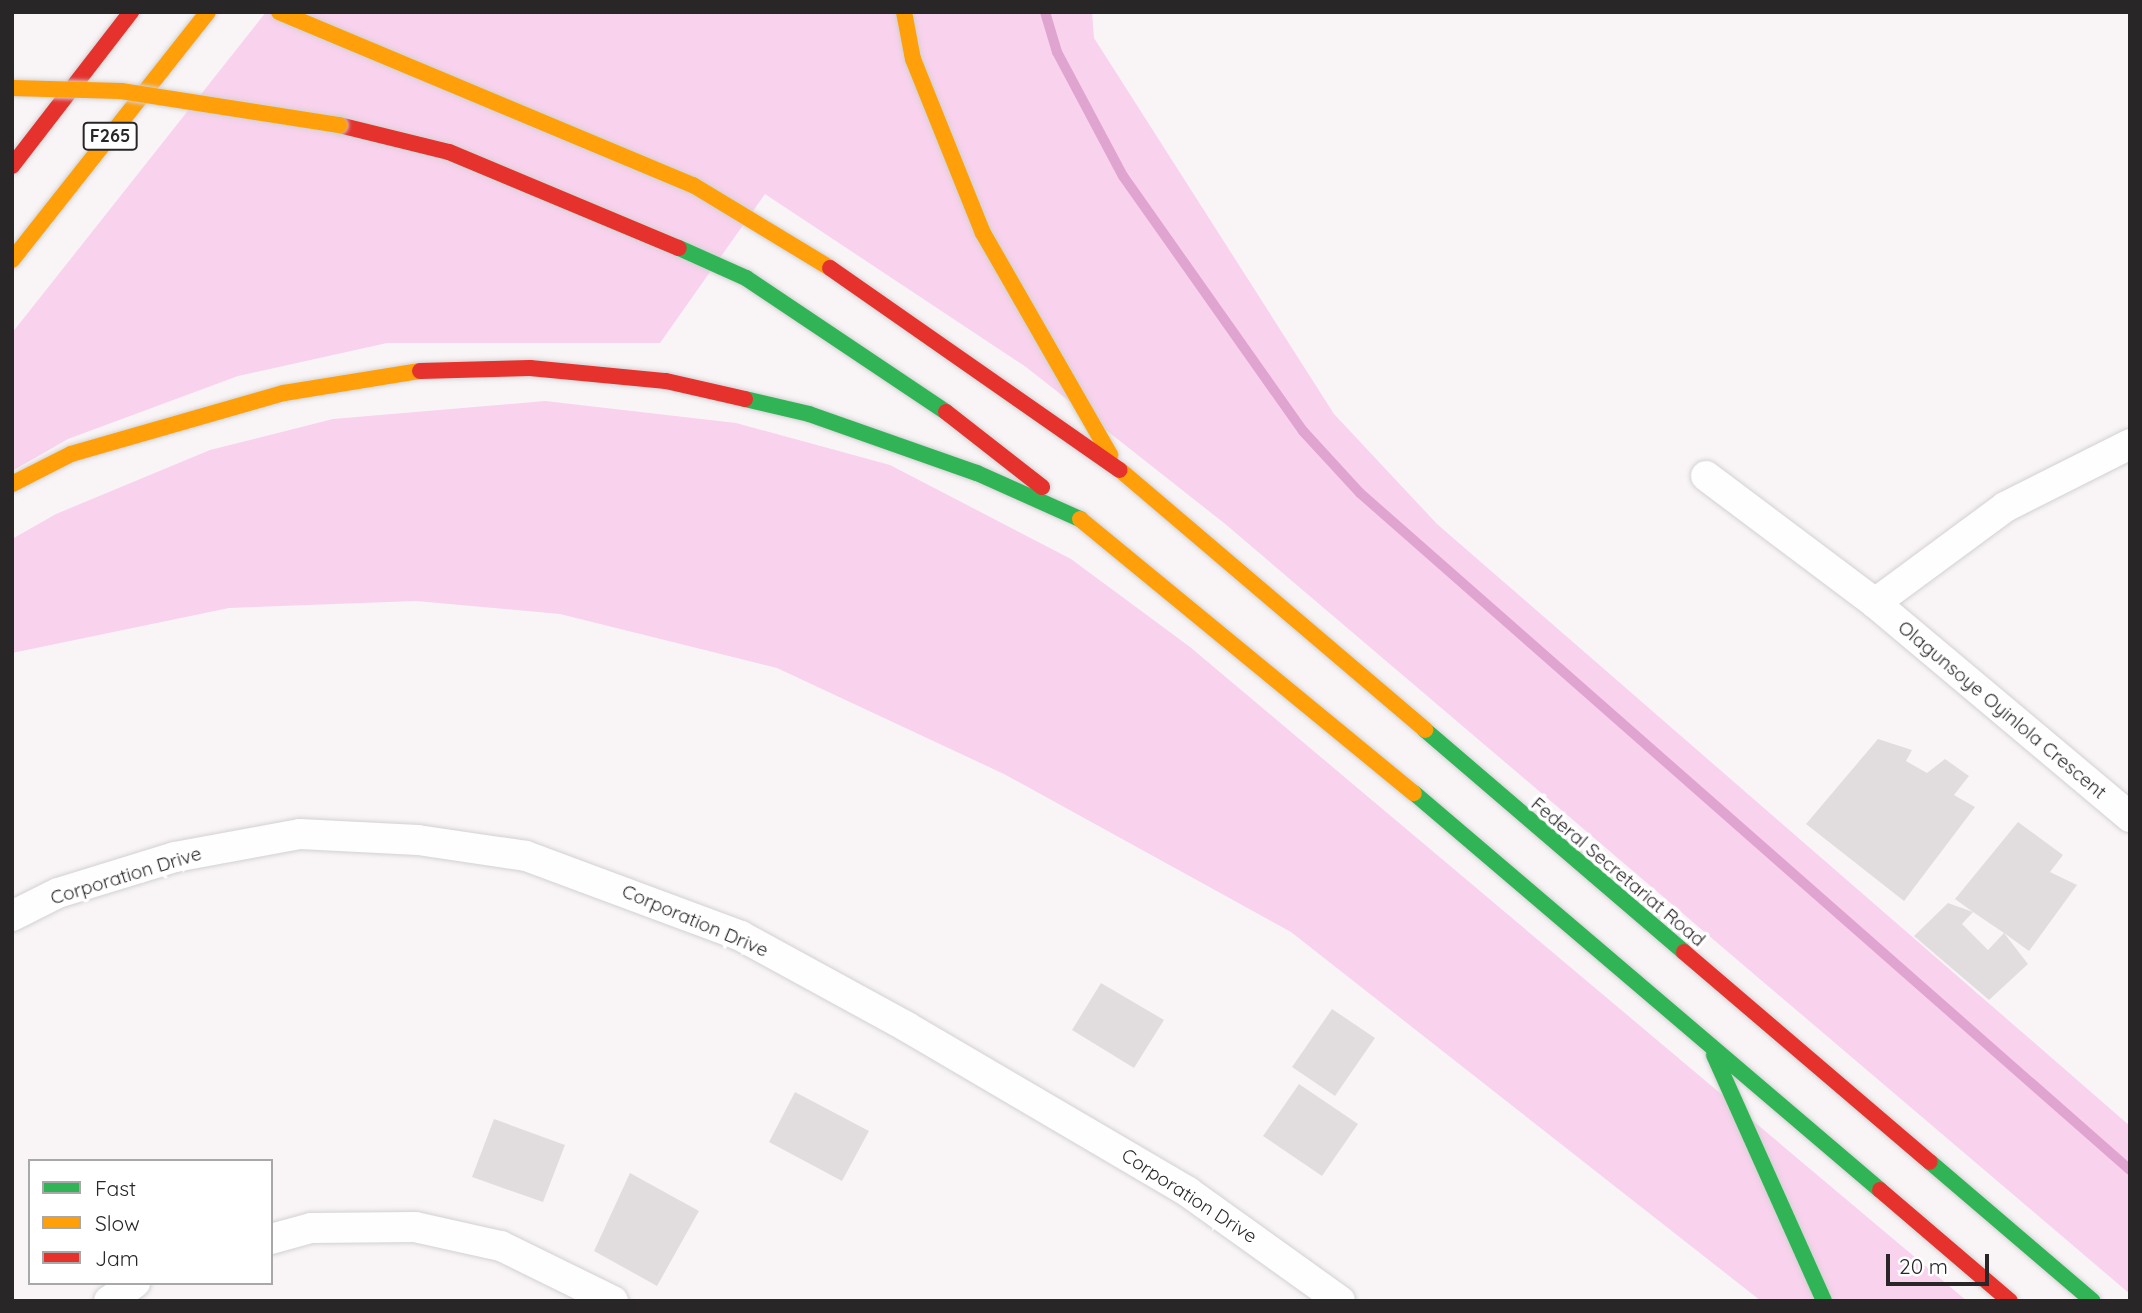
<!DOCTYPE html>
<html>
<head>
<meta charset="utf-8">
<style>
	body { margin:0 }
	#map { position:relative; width:2142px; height:1313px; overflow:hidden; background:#f9f5f7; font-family:Quicksand,sans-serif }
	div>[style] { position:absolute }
	.green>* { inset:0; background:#f9d2ed }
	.stream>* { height:10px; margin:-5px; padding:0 5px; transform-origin:5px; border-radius:5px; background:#dfa4cf }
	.building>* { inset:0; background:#e1dddf }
	.roads { filter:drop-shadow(0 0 2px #d3d1d2) drop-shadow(0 0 2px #d3d1d2) }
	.street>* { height:30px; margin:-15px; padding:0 15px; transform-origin:15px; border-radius:15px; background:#fefefe }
	.fast>* { height:16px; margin:-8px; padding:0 8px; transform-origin:8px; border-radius:8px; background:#30b455 }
	.slow>* { height:16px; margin:-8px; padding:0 8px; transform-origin:8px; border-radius:8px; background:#ff9f0a }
	.jam>* { height:16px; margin:-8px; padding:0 8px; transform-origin:8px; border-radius:8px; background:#e5322d }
	.bridges { filter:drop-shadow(0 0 2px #d3d1d2) drop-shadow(0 0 2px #d3d1d2) }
	.slow-bridge>* { height:16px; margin:-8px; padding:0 8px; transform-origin:8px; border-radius:8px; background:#ff9f0a }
	span { translate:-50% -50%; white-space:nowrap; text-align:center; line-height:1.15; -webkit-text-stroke:7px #fff; paint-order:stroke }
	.shield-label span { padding:2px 5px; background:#fff; border:2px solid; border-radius:5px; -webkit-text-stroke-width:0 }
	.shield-label { font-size:18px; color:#292628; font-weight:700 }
	.street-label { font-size:19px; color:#292628 }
	.frame { position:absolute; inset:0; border:14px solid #292628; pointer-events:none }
	.legend { position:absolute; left:28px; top:1159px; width:245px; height:126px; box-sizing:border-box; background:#fff; border:2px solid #a9a8a9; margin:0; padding:9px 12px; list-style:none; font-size:21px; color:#292628 }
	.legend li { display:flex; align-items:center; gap:14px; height:35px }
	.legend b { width:35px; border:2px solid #a9a8a9 }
	.scale { position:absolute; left:1886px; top:1254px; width:103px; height:32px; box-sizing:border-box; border:4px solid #292628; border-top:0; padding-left:9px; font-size:21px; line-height:24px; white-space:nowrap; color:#292628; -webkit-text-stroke:5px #fff; paint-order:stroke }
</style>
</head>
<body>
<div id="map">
	<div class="green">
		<div style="clip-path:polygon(266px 12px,1092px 12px,1094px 38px,1334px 414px,1437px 524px,2130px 1126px,2130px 1294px,1224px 523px,1026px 367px,765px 194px,660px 343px,387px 343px,238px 376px,68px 439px,12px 471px,12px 333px)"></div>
		<div style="clip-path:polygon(545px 401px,736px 423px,890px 465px,1071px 559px,1190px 647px,1967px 1301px,1761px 1301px,1291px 932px,1004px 774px,777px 668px,560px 614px,416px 601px,229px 608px,12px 653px,12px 539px,56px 514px,210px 450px,333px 419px)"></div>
	</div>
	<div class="stream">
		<div style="left:1045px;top:12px;width:42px;rotate:73.3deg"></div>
		<div style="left:1057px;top:52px;width:140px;rotate:62deg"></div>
		<div style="left:1123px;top:176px;width:312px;rotate:54.8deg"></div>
		<div style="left:1303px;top:431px;width:84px;rotate:47.4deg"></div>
		<div style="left:1360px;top:493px;width:1025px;rotate:41.32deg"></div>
	</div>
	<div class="building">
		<div style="clip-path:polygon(1878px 739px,1912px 750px,1906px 761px,1927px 773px,1945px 759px,1969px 776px,1954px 795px,1975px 807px,1904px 901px,1806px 824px)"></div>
		<div style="clip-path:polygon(evenodd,2018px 822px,2063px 855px,2050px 872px,2077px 885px,2029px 951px,2004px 933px,2028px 964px,1989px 1000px,1914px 936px,1948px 903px,1973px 912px,1955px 899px,2018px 822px,1973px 912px,2004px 933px,1988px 950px,1962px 924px,1973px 912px)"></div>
		<div style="clip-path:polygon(1101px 983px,1164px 1020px,1134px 1068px,1072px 1030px)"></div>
		<div style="clip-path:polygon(1332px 1009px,1375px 1038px,1335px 1096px,1292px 1067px)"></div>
		<div style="clip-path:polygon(1299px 1084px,1358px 1124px,1322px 1176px,1263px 1136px)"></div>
		<div style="clip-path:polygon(795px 1092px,869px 1131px,842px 1181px,769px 1142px)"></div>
		<div style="clip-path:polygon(494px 1119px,565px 1145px,543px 1202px,472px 1177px)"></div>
		<div style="clip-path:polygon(630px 1173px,699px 1211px,657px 1286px,594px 1251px)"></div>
	</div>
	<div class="roads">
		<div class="street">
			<div style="left:1706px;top:476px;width:211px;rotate:36.9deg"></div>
			<div style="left:1875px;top:603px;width:333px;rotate:40deg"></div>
			<div style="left:1875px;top:603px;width:162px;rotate:-36.4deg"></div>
			<div style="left:2005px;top:507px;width:140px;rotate:-26.7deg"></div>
			<div style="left:12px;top:916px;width:51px;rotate:-26.6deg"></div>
			<div style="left:58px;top:893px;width:122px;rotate:-17.1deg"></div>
			<div style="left:175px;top:857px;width:127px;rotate:-10.4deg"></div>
			<div style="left:300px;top:834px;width:118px;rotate:2.9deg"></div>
			<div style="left:418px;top:840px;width:109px;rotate:8.4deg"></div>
			<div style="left:526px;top:856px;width:229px;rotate:20.4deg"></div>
			<div style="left:741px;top:936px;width:189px;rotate:28.7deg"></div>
			<div style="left:907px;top:1027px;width:326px;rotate:30.4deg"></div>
			<div style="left:1188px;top:1192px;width:187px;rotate:35.6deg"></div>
			<div style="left:271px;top:1239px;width:41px;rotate:-15.4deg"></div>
			<div style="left:311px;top:1228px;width:104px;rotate:-0.6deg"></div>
			<div style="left:415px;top:1227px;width:88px;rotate:12.5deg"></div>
			<div style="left:501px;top:1246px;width:125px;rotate:26.2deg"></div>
			<div style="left:109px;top:1301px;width:32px;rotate:-35deg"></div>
		</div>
		<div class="fast">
			<div style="left:679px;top:248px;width:73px;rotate:24.1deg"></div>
			<div style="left:746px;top:278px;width:241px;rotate:33.8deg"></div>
			<div style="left:745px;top:399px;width:66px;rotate:13.2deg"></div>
			<div style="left:809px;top:414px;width:178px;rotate:19.4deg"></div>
			<div style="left:977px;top:473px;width:113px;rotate:24.1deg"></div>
			<div style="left:1425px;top:730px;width:341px;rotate:40.6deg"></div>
			<div style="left:1414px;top:793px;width:612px;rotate:40.43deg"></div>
			<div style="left:1714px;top:1055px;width:269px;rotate:65.9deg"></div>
			<div style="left:1930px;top:1162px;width:214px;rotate:40.5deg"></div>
		</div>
		<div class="slow">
			<div style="left:279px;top:12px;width:449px;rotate:22.7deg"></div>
			<div style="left:693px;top:185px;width:160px;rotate:31.2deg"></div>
			<div style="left:904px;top:12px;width:48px;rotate:79.2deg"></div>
			<div style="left:913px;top:59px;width:188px;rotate:68.1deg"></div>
			<div style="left:983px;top:233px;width:256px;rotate:60.2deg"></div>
			<div style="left:12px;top:260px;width:316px;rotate:-51.7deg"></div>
			<div style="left:1120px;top:470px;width:401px;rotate:40.4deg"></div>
			<div style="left:12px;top:484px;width:66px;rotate:-27deg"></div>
			<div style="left:71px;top:454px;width:222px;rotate:-16deg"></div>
			<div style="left:284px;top:393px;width:138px;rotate:-9.2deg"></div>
			<div style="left:1080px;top:519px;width:432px;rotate:39.4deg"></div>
		</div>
		<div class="jam">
			<div style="left:339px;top:125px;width:113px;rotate:13.8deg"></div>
			<div style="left:449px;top:152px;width:249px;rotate:22.7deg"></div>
			<div style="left:12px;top:166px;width:195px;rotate:-52.3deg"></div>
			<div style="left:830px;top:268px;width:353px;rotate:34.9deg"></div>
			<div style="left:420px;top:371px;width:110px;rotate:-1.6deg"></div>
			<div style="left:530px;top:368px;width:137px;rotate:5.5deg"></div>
			<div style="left:666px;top:381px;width:81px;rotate:12.8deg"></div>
			<div style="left:946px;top:412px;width:122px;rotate:38deg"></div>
			<div style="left:1684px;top:952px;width:323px;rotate:40.5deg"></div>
			<div style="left:1880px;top:1190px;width:171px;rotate:40.5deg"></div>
		</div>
	</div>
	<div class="bridges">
		<div class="slow-bridge">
			<div style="left:12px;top:88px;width:109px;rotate:1.6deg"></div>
			<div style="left:121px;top:91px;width:221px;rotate:8.9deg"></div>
		</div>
	</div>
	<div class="shield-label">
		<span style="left:110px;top:136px">F265</span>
	</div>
	<div class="street-label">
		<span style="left:2002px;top:710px;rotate:40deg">Olagunsoye Oyinlola Crescent</span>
		<span style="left:1618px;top:872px;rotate:40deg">Federal Secretariat Road</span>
		<span style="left:126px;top:876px;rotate:-17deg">Corporation Drive</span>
		<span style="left:695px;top:921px;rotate:23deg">Corporation Drive</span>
		<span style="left:1189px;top:1196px;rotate:33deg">Corporation Drive</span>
	</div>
	<div class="frame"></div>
	<ul class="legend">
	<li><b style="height:9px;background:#30b455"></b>Fast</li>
	<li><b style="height:9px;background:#ff9f0a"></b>Slow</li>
	<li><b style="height:9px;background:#e5322d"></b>Jam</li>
	</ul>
	<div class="scale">20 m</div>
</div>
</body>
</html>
